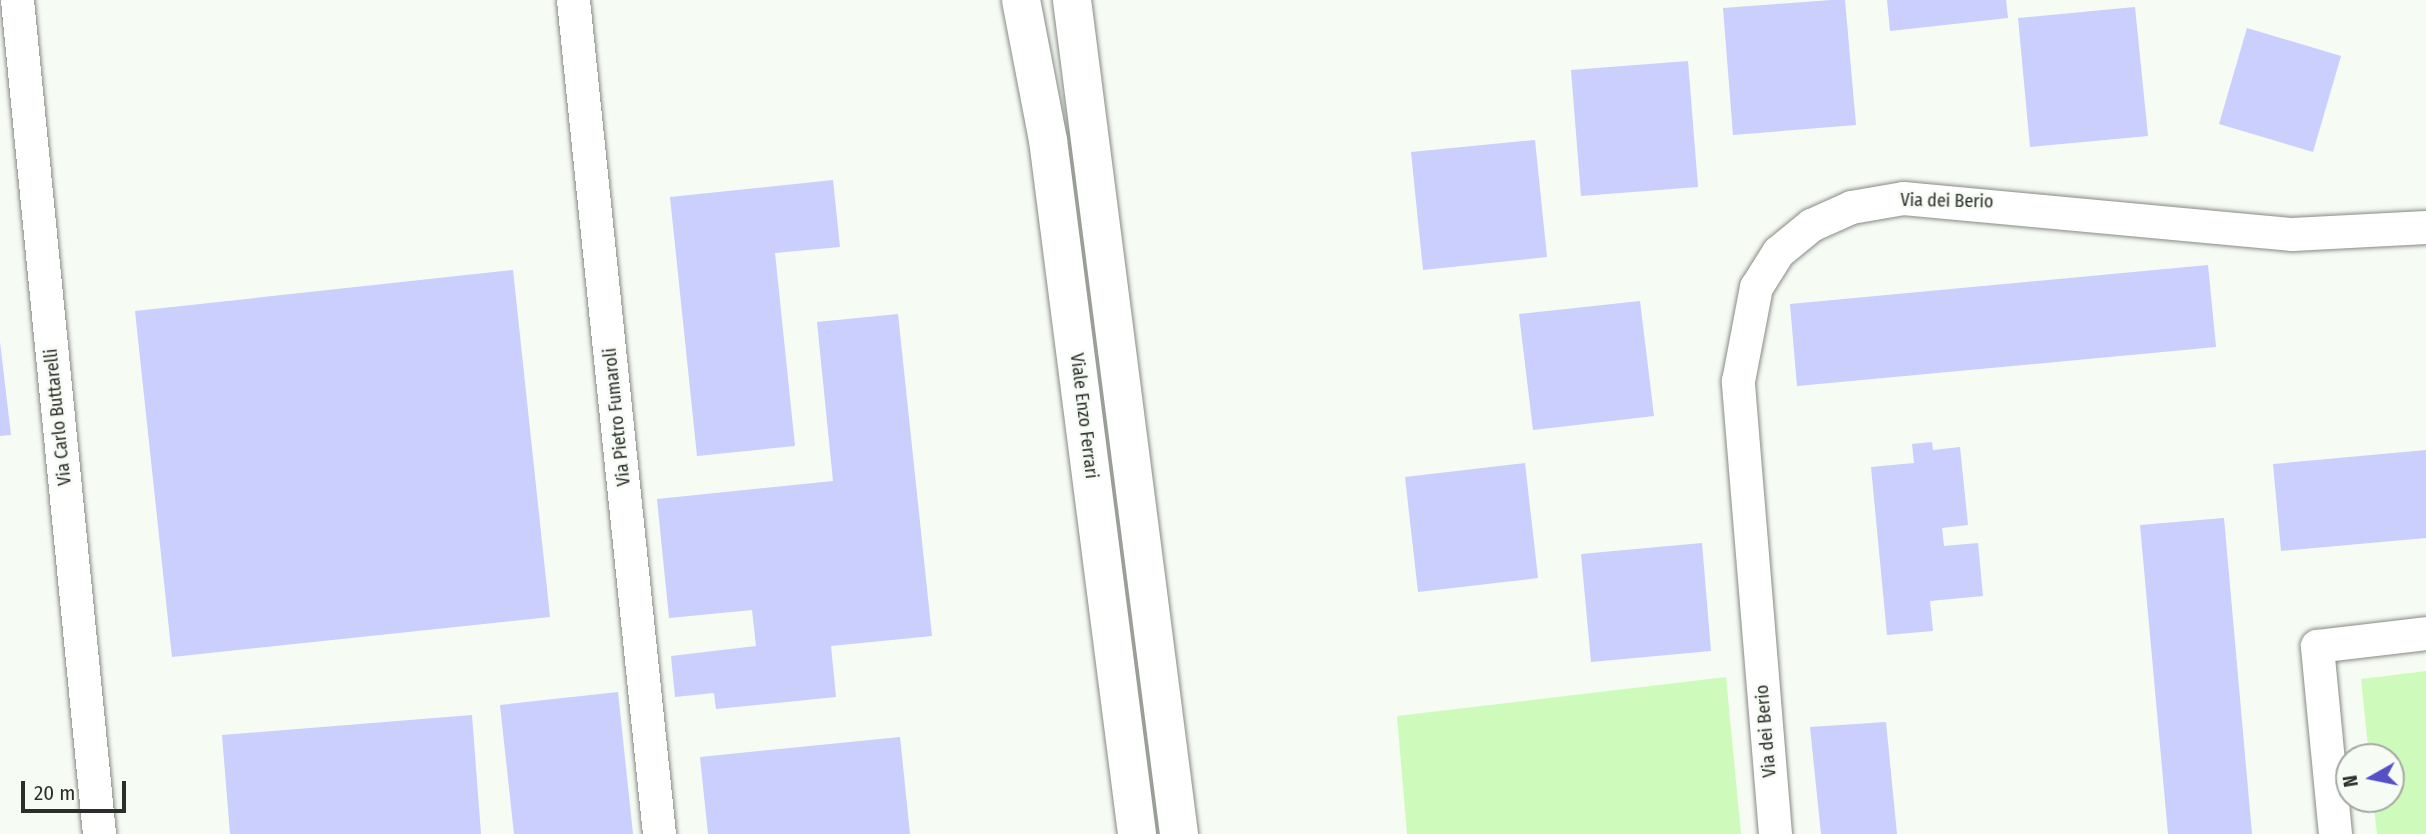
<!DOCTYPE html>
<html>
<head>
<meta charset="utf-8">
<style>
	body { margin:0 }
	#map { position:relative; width:2426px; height:834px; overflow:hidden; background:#f6fbf4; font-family:"Fira Sans Condensed",sans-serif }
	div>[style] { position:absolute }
	.green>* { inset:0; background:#cefbbb }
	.building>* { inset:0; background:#cacffd }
	.roads { filter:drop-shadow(0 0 2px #868b84) drop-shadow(0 0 2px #868b84) }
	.minor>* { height:33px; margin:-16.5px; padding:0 16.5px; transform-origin:16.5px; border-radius:16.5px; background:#fff }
	.major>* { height:38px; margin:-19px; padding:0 19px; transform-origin:19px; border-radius:19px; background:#fff }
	span { translate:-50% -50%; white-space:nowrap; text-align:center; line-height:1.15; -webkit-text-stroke:5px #f6fbf4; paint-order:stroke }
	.street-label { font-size:18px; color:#2c2e2b }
	.north { position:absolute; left:2335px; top:743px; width:70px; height:70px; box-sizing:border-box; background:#f6fbf4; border:2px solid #a5a9a4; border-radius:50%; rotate:261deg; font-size:19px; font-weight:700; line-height:28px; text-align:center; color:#2c2e2b }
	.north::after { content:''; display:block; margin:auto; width:24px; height:32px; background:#5550c7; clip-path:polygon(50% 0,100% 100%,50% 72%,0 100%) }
	.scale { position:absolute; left:21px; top:781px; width:105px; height:32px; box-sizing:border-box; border:4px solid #2c2e2b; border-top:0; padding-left:9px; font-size:21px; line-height:24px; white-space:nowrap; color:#2c2e2b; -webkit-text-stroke:5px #f6fbf4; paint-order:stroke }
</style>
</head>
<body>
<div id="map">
	<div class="green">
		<div style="clip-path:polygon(2426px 671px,2426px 834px,2377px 834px,2373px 799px,2391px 799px,2391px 757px,2369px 757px,2361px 679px)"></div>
		<div style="clip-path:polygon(1726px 677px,1741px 834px,1407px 834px,1397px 716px)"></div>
	</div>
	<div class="building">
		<div style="clip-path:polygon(1831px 0,1845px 0,1856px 125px,1733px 135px,1723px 8px)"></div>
		<div style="clip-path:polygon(1887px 0,2006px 0,2008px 18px,1890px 31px)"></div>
		<div style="clip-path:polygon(2135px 7px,2148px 136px,2030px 147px,2018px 18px)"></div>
		<div style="clip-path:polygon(2247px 28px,2341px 56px,2313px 152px,2219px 124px)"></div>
		<div style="clip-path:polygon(1688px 61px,1698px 187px,1581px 196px,1571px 70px)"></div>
		<div style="clip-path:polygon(1535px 140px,1547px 257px,1423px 270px,1411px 152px)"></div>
		<div style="clip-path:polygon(833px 180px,840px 247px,775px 253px,795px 446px,697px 456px,670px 197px)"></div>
		<div style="clip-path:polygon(2208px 265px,2216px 347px,1797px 386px,1790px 304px)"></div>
		<div style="clip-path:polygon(513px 270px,550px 617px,172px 657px,135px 311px)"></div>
		<div style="clip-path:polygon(1640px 301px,1654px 416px,1533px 430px,1519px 314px)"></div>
		<div style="clip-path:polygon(898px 314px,932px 636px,831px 646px,836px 697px,716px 709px,714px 693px,675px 697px,671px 656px,756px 646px,752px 610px,669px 618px,657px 499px,833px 481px,817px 322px)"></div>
		<div style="clip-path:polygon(0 342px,11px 435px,0 436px)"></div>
		<div style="clip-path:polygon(1932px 442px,1933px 450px,1960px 447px,1968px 525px,1942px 528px,1944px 546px,1978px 543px,1983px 596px,1930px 601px,1933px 631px,1887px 635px,1871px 467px,1914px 463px,1912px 444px)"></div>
		<div style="clip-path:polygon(2426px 450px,2426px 538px,2281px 551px,2273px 464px)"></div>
		<div style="clip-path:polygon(1525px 463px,1538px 578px,1418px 592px,1405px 477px)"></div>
		<div style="clip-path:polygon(2224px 518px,2252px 834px,2168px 834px,2140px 525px)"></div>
		<div style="clip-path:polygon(1702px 543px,1711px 651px,1591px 662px,1581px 554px)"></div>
		<div style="clip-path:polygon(618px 692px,633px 834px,514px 834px,500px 705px)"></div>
		<div style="clip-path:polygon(472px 715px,481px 834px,230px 834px,222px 735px)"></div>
		<div style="clip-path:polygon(1886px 722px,1897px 834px,1821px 834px,1810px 727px)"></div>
		<div style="clip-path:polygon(900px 737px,910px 834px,708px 834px,700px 757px)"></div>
	</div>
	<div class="roads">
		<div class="minor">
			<div style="left:17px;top:0;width:838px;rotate:84.38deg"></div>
			<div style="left:573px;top:0;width:838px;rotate:84.11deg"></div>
			<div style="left:1775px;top:834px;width:455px;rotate:-94.7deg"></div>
			<div style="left:1738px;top:381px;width:96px;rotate:-79.2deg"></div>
			<div style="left:1756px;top:287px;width:41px;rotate:-57.8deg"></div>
			<div style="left:1778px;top:252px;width:43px;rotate:-39.3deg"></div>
			<div style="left:1811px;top:225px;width:44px;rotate:-24.2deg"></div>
			<div style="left:1851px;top:207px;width:53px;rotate:-9.8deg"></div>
			<div style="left:1903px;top:198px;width:391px;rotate:5.3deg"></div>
			<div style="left:2292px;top:234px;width:134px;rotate:-3deg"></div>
			<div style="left:2335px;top:834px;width:189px;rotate:-95.5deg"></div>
			<div style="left:2317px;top:646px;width:110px;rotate:-6.8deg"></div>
		</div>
		<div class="major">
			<div style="left:1021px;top:0;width:143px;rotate:79.1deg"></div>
			<div style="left:1048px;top:140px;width:700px;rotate:82.69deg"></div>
			<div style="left:1072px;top:0;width:841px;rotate:82.69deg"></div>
		</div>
	</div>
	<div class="street-label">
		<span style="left:1947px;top:201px;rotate:1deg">Via dei Berio</span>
		<span style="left:1084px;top:416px;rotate:83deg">Viale Enzo Ferrari</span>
		<span style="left:58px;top:417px;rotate:-96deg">Via Carlo Buttarelli</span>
		<span style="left:617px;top:417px;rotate:-96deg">Via Pietro Fumaroli</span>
		<span style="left:1766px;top:731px;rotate:-95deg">Via dei Berio</span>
	</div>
	<div class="north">N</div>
	<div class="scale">20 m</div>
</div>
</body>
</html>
